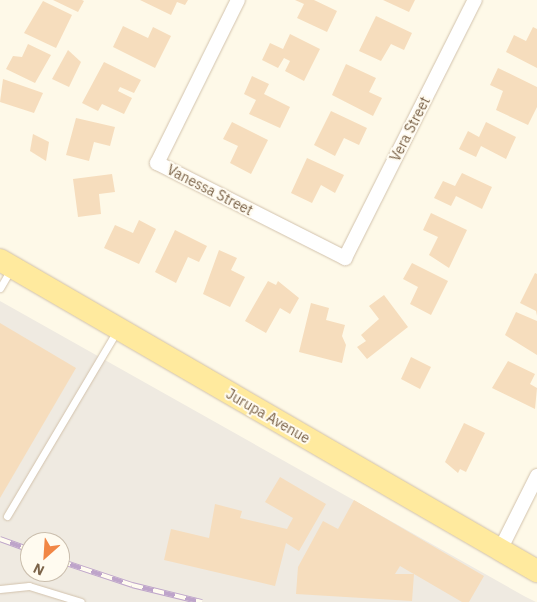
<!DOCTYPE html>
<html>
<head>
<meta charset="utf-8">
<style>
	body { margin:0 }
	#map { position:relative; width:537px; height:602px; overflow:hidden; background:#fef9e8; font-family:"IBM Plex Sans",sans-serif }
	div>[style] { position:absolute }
	.industrial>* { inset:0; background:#efeae1 }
	.building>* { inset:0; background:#f6ddbd }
	.roads { filter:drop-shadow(0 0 1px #d2c2ac) drop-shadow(0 0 1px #d2c2ac) }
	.service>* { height:7px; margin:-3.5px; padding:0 3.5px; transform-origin:3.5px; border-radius:3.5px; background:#fff }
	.minor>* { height:14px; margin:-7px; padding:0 7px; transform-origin:7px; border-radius:7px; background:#fff }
	.primary>* { height:22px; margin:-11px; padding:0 11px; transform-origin:11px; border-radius:11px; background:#ffea9e }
	.rail>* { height:5.5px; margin-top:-2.75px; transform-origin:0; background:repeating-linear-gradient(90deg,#fffbf0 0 11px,#bea4ca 0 22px); box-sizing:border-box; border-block:1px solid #bea4ca }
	span { translate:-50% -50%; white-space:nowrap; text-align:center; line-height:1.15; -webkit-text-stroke:4px #fffbf0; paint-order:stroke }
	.street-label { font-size:14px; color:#7b6349 }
	.north { position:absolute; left:20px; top:532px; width:50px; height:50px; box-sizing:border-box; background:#fffbf0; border:1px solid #cabead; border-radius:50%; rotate:206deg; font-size:14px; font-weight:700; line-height:20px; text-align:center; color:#7b6349 }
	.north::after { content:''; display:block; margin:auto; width:18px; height:22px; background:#f18645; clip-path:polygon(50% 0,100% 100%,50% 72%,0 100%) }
</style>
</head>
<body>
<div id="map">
	<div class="industrial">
		<div style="clip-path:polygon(evenodd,0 301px,524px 596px,536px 602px,0 602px,0 301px,30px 542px,60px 542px,60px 572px,30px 572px,30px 542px)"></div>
	</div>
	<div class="building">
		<div style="clip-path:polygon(53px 0,82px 0,84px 1px,78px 12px)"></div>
		<div style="clip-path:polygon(140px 0,188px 0,185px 5px,177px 2px,171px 15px)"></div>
		<div style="clip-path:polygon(295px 0,314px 0,337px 11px,327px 32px,297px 18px,304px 4px)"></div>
		<div style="clip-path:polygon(383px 0,415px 0,409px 12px)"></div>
		<div style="clip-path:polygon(43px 1px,72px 15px,56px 48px,24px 33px)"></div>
		<div style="clip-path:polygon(376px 16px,412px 33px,404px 50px,391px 44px,381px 61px,359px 51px)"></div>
		<div style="clip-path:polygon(123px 26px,148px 38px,153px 27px,171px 36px,155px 68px,113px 47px)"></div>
		<div style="clip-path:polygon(533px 27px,537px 29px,537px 68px,506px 52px,514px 35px,526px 41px)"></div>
		<div style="clip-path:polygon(290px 34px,320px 49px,304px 81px,285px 71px,290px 61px,284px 58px,278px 68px,262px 60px,270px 43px,283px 49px)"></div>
		<div style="clip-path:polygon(28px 44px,51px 55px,35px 83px,6px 69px,13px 56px,22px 57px)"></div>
		<div style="clip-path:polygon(68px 50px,81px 62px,69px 87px,52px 79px)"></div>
		<div style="clip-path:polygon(104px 62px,141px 80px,134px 93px,120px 87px,118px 91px,132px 98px,124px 114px,102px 104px,98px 111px,82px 103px)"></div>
		<div style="clip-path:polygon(346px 64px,376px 78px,369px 92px,382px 98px,373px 116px,332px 95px)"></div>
		<div style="clip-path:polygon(498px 68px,537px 87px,537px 107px,528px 125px,496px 110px,503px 91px,490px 85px)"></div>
		<div style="clip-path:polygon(252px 76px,269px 84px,264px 94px,290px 107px,280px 128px,249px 114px,256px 100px,244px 94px)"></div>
		<div style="clip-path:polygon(3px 79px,43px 93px,34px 113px,0 102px)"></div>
		<div style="clip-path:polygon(331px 111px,367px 128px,359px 145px,344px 138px,335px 156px,314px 145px)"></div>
		<div style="clip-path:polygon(76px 118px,115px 127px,110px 146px,94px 142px,89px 161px,66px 155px)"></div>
		<div style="clip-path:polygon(232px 122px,268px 140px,251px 174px,230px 163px,238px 146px,223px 139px)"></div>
		<div style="clip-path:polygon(486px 122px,516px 137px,506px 159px,481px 146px,476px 157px,459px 149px,468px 131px,479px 137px)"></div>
		<div style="clip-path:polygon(33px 134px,49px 142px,46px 161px,30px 151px)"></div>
		<div style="clip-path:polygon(307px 158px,344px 175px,335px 193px,321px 185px,312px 203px,291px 193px)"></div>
		<div style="clip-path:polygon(462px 173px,492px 187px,482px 209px,456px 196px,451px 206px,434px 198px,443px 181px,455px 186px)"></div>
		<div style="clip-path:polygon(112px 174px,115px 192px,99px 194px,101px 214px,78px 217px,73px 179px)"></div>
		<div style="clip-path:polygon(431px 213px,467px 230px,449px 268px,429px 255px,438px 237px,423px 230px)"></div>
		<div style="clip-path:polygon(139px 220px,156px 229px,139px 264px,104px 248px,115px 225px,133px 233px)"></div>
		<div style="clip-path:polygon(175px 230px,207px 246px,199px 262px,188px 257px,176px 283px,155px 272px)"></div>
		<div style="clip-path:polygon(219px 250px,237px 258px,231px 270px,245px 277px,230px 307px,203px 294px)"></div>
		<div style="clip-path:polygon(412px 263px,448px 281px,431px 315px,410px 304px,418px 287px,403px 279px)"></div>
		<div style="clip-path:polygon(535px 273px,537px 274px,537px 316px,536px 311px,520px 303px)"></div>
		<div style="clip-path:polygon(268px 281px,276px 285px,278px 281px,299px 298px,290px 314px,280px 308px,266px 333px,245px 321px)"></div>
		<div style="clip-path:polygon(384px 295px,408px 327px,367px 359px,357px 347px,366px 341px,361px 335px,379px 319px,369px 306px)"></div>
		<div style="clip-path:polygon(311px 303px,329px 308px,326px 320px,345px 325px,342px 336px,346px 345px,342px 363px,299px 352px)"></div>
		<div style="clip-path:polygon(516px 312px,537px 321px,537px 355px,505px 335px)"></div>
		<div style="clip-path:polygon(0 323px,76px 368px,0 498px)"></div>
		<div style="clip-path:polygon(411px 357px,431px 367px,420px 389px,401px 379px)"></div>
		<div style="clip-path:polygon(508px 361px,535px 374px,530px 384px,537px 388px,535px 409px,492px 388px)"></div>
		<div style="clip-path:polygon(464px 423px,485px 433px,466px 472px,460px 469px,458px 473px,445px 462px)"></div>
		<div style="clip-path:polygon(280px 477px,326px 504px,299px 551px,286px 543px,275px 586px,164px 560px,171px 529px,209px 538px,215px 504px,242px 511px,240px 518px,287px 529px,293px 518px,265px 502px)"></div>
		<div style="clip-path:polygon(evenodd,354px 500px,484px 576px,469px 602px,462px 602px,414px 574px,412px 601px,296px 594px,298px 567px,323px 521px,338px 529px,354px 500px,400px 566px,412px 573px,414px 574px,395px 574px,400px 566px)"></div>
	</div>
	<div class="roads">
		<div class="service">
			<div style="left:0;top:288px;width:22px;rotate:-60deg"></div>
			<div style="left:7px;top:516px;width:215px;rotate:-59.3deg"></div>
			<div style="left:0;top:589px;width:29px;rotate:-6deg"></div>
			<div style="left:29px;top:586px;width:54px;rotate:17.1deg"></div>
		</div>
		<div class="minor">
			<div style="left:238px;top:0;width:182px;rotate:116.4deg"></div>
			<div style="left:157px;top:163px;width:211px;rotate:26.8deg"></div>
			<div style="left:345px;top:258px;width:289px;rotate:-63.3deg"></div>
			<div style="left:500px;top:550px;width:83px;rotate:-63.4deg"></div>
		</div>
		<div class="primary">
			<div style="left:0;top:260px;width:621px;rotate:30.08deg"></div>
		</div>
	</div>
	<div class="rail">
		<div style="left:0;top:539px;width:32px;rotate:20deg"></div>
		<div style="left:60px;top:561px;width:76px;rotate:18.4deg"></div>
		<div style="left:132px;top:585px;width:72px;rotate:13.7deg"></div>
	</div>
	<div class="street-label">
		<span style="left:410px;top:129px;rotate:-63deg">Vera Street</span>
		<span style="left:210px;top:190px;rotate:27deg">Vanessa Street</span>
		<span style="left:268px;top:416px;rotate:30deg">Jurupa Avenue</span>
	</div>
	<div class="north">N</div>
</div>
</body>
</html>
